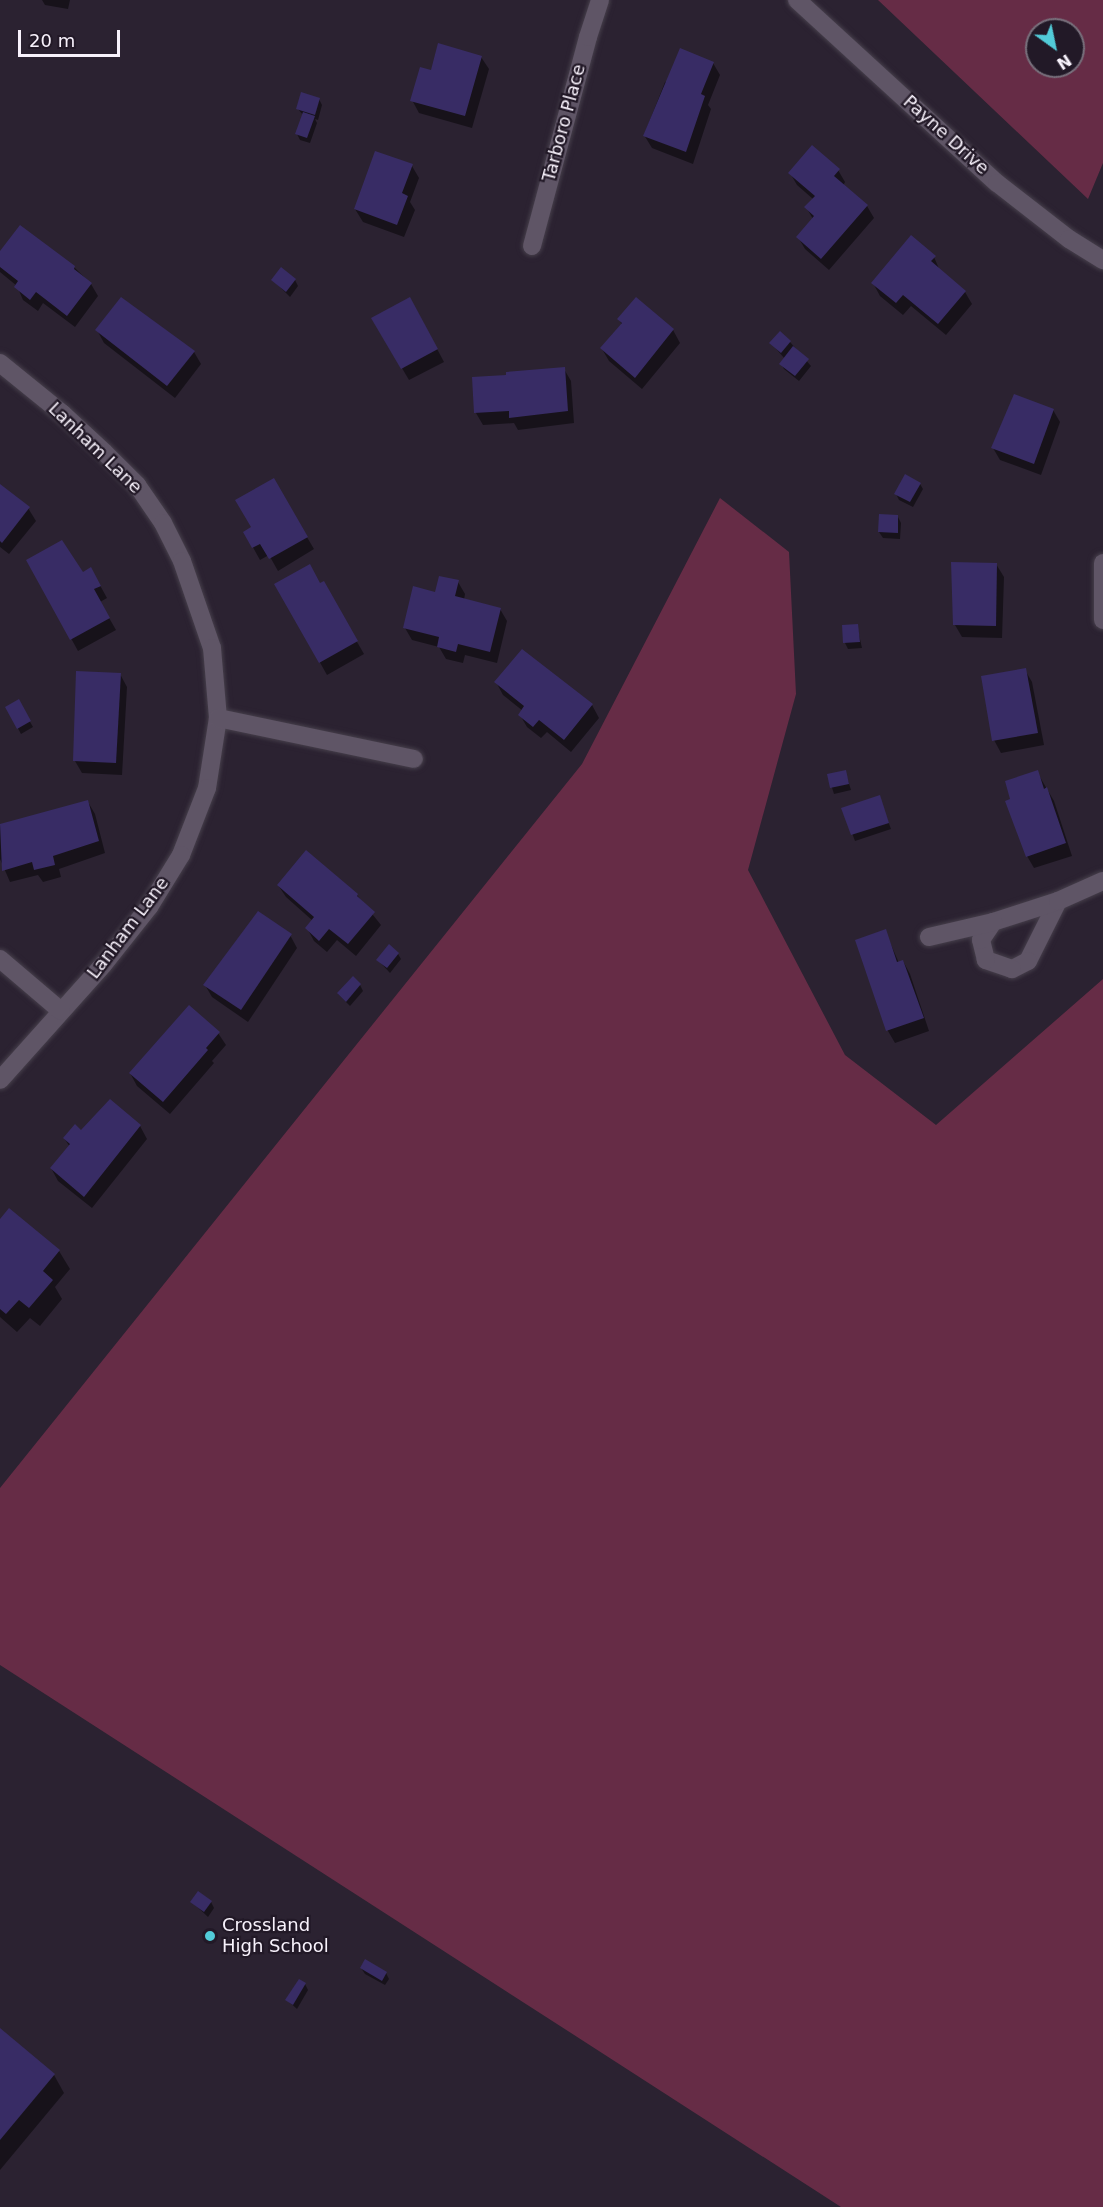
<!DOCTYPE html>
<html>
<head>
<meta charset="utf-8">
<style>
	body { margin:0 }
	#map { position:relative; width:1103px; height:2207px; overflow:hidden; background:#2b2231; font-family:"DejaVu Sans",sans-serif }
	div>[style] { position:absolute }
	.green>* { inset:0; background:#662c46 }
	.shadow>* { inset:0; background:#0007 }
	.building>* { inset:0; background:#382c65 }
	.roads { filter:drop-shadow(0 0 2px #463f4b) drop-shadow(0 0 2px #463f4b) }
	.minor>* { height:18px; margin:-9px; padding:0 9px; transform-origin:9px; border-radius:9px; background:#5f5566 }
	.dots>* { width:16px; height:16px; translate:-50% -50%; box-sizing:border-box; border:3px solid #221927; border-radius:50% }
	span { translate:-50% -50%; white-space:nowrap; text-align:center; line-height:1.15; -webkit-text-stroke:4.5px #221927; paint-order:stroke }
	.street-label { font-size:18px; color:#f8f2fc }
	.poi-label { font-size:18px; color:#f8f2fc }
	.left { translate:0 -50%; text-align:left }
	.north { position:absolute; left:1025px; top:18px; width:60px; height:60px; box-sizing:border-box; background:#221927; border:2px solid #78707c; border-radius:50%; rotate:147deg; font-size:16px; font-weight:700; line-height:24px; text-align:center; color:#f8f2fc }
	.north::after { content:''; display:block; margin:auto; width:21px; height:27px; background:#52cbd8; clip-path:polygon(50% 0,100% 100%,50% 72%,0 100%) }
	.scale { position:absolute; left:18px; top:30px; width:102px; height:27px; box-sizing:border-box; border:3px solid #f8f2fc; border-top:0; padding-left:8px; font-size:18px; line-height:21px; white-space:nowrap; color:#f8f2fc; -webkit-text-stroke:4px #221927; paint-order:stroke }
</style>
</head>
<body>
<div id="map">
	<div class="green">
		<div style="clip-path:polygon(evenodd,878px 0,1103px 0,1103px 163px,1088px 199px,878px 0,1037px 30px,1073px 30px,1073px 66px,1037px 66px,1037px 30px)"></div>
		<div style="clip-path:polygon(720px 498px,789px 552px,796px 694px,748px 870px,845px 1055px,936px 1125px,1103px 979px,1103px 2207px,841px 2207px,0 1665px,0 1488px,582px 764px)"></div>
	</div>
	<div class="shadow">
		<div style="clip-path:polygon(42px 0,70px 0,68px 9px,45px 5px)"></div>
		<div style="clip-path:polygon(481px 57px,489px 69px,472px 128px,419px 113px,412px 100px,432px 72px)"></div>
		<div style="clip-path:polygon(713px 63px,720px 75px,708px 105px,711px 109px,693px 164px,652px 148px,644px 135px,665px 82px)"></div>
		<div style="clip-path:polygon(319px 99px,322px 105px,318px 120px,315px 119px,317px 123px,310px 143px,300px 140px,297px 134px,303px 115px,298px 109px)"></div>
		<div style="clip-path:polygon(412px 166px,419px 178px,410px 202px,415px 210px,404px 237px,363px 222px,355px 209px)"></div>
		<div style="clip-path:polygon(838px 170px,845px 182px,843px 186px,867px 206px,874px 218px,829px 270px,805px 249px,798px 237px,813px 219px,806px 207px,813px 199px,797px 185px,790px 173px)"></div>
		<div style="clip-path:polygon(0 254px,74px 267px,91px 284px,98px 296px,75px 327px,43px 303px,38px 311px,23px 300px,17px 286px,0 272px)"></div>
		<div style="clip-path:polygon(934px 257px,940px 271px,965px 292px,972px 304px,946px 335px,911px 306px,903px 315px,880px 296px,873px 283px)"></div>
		<div style="clip-path:polygon(273px 280px,295px 280px,298px 286px,290px 297px)"></div>
		<div style="clip-path:polygon(636px 299px,673px 330px,680px 343px,642px 389px,609px 361px,602px 349px,622px 325px,619px 319px)"></div>
		<div style="clip-path:polygon(417px 311px,444px 362px,409px 380px,373px 319px)"></div>
		<div style="clip-path:polygon(97px 330px,194px 352px,201px 364px,175px 398px,104px 343px)"></div>
		<div style="clip-path:polygon(790px 342px,811px 366px,799px 381px,784px 369px,781px 364px,785px 359px,771px 343px)"></div>
		<div style="clip-path:polygon(564px 369px,571px 381px,574px 423px,518px 430px,514px 423px,483px 425px,476px 413px,473px 379px)"></div>
		<div style="clip-path:polygon(1053px 410px,1060px 422px,1041px 475px,1000px 460px,993px 448px)"></div>
		<div style="clip-path:polygon(273px 480px,314px 549px,278px 571px,269px 555px,260px 560px,245px 533px,253px 527px)"></div>
		<div style="clip-path:polygon(920px 484px,923px 489px,913px 507px,899px 500px,896px 494px)"></div>
		<div style="clip-path:polygon(0 486px,28px 508px,36px 521px,9px 554px,0 547px)"></div>
		<div style="clip-path:polygon(898px 517px,901px 523px,900px 539px,883px 538px,879px 532px)"></div>
		<div style="clip-path:polygon(28px 560px,82px 574px,91px 569px,107px 598px,100px 602px,116px 630px,78px 651px)"></div>
		<div style="clip-path:polygon(996px 564px,1004px 577px,1002px 638px,962px 637px,955px 625px)"></div>
		<div style="clip-path:polygon(458px 582px,465px 594px,464px 600px,500px 609px,507px 621px,497px 663px,465px 655px,463px 663px,446px 659px,439px 647px,412px 640px,405px 628px,437px 593px)"></div>
		<div style="clip-path:polygon(323px 583px,364px 654px,327px 675px,276px 584px)"></div>
		<div style="clip-path:polygon(857px 626px,862px 648px,848px 649px,845px 643px)"></div>
		<div style="clip-path:polygon(1025px 670px,1032px 682px,1044px 745px,1001px 753px,994px 740px)"></div>
		<div style="clip-path:polygon(77px 673px,120px 674px,127px 687px,122px 775px,82px 773px,75px 761px)"></div>
		<div style="clip-path:polygon(496px 682px,592px 705px,599px 718px,571px 752px,547px 732px,541px 738px,527px 727px,520px 715px,523px 711px,503px 695px)"></div>
		<div style="clip-path:polygon(18px 701px,33px 727px,21px 734px,7px 708px)"></div>
		<div style="clip-path:polygon(845px 771px,851px 790px,834px 794px,828px 775px)"></div>
		<div style="clip-path:polygon(1037px 772px,1054px 801px,1072px 856px,1034px 868px,1027px 856px,1012px 800px)"></div>
		<div style="clip-path:polygon(879px 797px,891px 829px,855px 841px,843px 809px)"></div>
		<div style="clip-path:polygon(88px 802px,95px 814px,105px 853px,59px 869px,61px 877px,43px 882px,38px 875px,10px 882px,0 859px,0 825px)"></div>
		<div style="clip-path:polygon(278px 885px,357px 895px,381px 925px,356px 956px,337px 940px,327px 952px,314px 941px,307px 928px,313px 921px,286px 897px)"></div>
		<div style="clip-path:polygon(885px 931px,899px 963px,903px 961px,910px 974px,929px 1031px,895px 1043px,888px 1031px,857px 941px)"></div>
		<div style="clip-path:polygon(290px 935px,297px 948px,248px 1022px,212px 997px,205px 985px)"></div>
		<div style="clip-path:polygon(398px 954px,401px 959px,390px 973px,378px 960px)"></div>
		<div style="clip-path:polygon(360px 985px,363px 991px,350px 1006px,338px 994px)"></div>
		<div style="clip-path:polygon(218px 1033px,226px 1045px,212px 1061px,214px 1063px,170px 1114px,137px 1086px,130px 1073px)"></div>
		<div style="clip-path:polygon(140px 1126px,147px 1139px,92px 1208px,58px 1181px,51px 1168px,70px 1147px,64px 1138px,81px 1132px)"></div>
		<div style="clip-path:polygon(0 1221px,59px 1251px,70px 1269px,55px 1287px,62px 1299px,40px 1326px,30px 1318px,17px 1332px,0 1317px)"></div>
		<div style="clip-path:polygon(192px 1902px,211px 1902px,214px 1908px,208px 1917px)"></div>
		<div style="clip-path:polygon(361px 1968px,386px 1973px,389px 1979px,385px 1985px,365px 1974px)"></div>
		<div style="clip-path:polygon(305px 1984px,308px 1990px,297px 2009px,287px 2000px)"></div>
		<div style="clip-path:polygon(0 2030px,54px 2075px,64px 2093px,0 2170px)"></div>
	</div>
	<div class="building">
		<div style="clip-path:polygon(438px 43px,482px 56px,465px 116px,410px 101px,420px 67px,431px 70px)"></div>
		<div style="clip-path:polygon(680px 48px,714px 62px,701px 94px,705px 96px,686px 152px,643px 136px)"></div>
		<div style="clip-path:polygon(301px 92px,320px 98px,315px 115px,296px 109px)"></div>
		<div style="clip-path:polygon(303px 112px,315px 116px,307px 138px,295px 134px)"></div>
		<div style="clip-path:polygon(812px 145px,840px 169px,834px 176px,868px 205px,821px 259px,796px 237px,814px 216px,804px 207px,815px 196px,788px 173px)"></div>
		<div style="clip-path:polygon(375px 151px,413px 164px,402px 193px,408px 196px,397px 225px,354px 209px)"></div>
		<div style="clip-path:polygon(20px 225px,75px 266px,74px 269px,92px 283px,67px 316px,36px 292px,30px 300px,14px 287px,18px 281px,0 267px,0 251px)"></div>
		<div style="clip-path:polygon(911px 235px,936px 256px,931px 261px,966px 291px,938px 324px,903px 295px,896px 303px,871px 283px)"></div>
		<div style="clip-path:polygon(281px 267px,296px 279px,286px 292px,271px 280px)"></div>
		<div style="clip-path:polygon(121px 297px,195px 351px,167px 386px,95px 330px)"></div>
		<div style="clip-path:polygon(410px 297px,438px 349px,401px 369px,371px 318px)"></div>
		<div style="clip-path:polygon(636px 297px,674px 329px,635px 378px,600px 348px,622px 323px,617px 319px)"></div>
		<div style="clip-path:polygon(780px 331px,791px 341px,781px 353px,769px 343px)"></div>
		<div style="clip-path:polygon(793px 346px,809px 359px,795px 376px,779px 364px)"></div>
		<div style="clip-path:polygon(565px 367px,568px 411px,509px 418px,509px 411px,474px 413px,472px 377px,506px 375px,506px 372px)"></div>
		<div style="clip-path:polygon(1014px 394px,1054px 409px,1034px 464px,991px 448px)"></div>
		<div style="clip-path:polygon(905px 474px,921px 483px,910px 502px,894px 494px)"></div>
		<div style="clip-path:polygon(274px 478px,308px 537px,269px 559px,260px 544px,252px 548px,243px 532px,251px 527px,235px 500px)"></div>
		<div style="clip-path:polygon(0 484px,30px 507px,2px 543px,0 541px)"></div>
		<div style="clip-path:polygon(879px 514px,898px 515px,898px 533px,878px 532px)"></div>
		<div style="clip-path:polygon(62px 540px,83px 572px,91px 567px,101px 586px,94px 589px,110px 618px,70px 640px,26px 560px)"></div>
		<div style="clip-path:polygon(951px 562px,997px 563px,996px 626px,953px 625px)"></div>
		<div style="clip-path:polygon(310px 564px,320px 583px,324px 581px,358px 641px,319px 663px,274px 584px)"></div>
		<div style="clip-path:polygon(439px 576px,459px 580px,455px 596px,501px 608px,490px 652px,458px 644px,456px 652px,437px 647px,439px 637px,403px 628px,413px 586px,435px 592px)"></div>
		<div style="clip-path:polygon(858px 624px,860px 642px,843px 643px,842px 625px)"></div>
		<div style="clip-path:polygon(522px 649px,593px 704px,564px 740px,539px 720px,533px 727px,518px 715px,524px 706px,494px 682px)"></div>
		<div style="clip-path:polygon(1026px 668px,1038px 733px,992px 741px,981px 676px)"></div>
		<div style="clip-path:polygon(76px 671px,121px 673px,116px 763px,73px 761px)"></div>
		<div style="clip-path:polygon(19px 699px,31px 721px,17px 729px,5px 707px)"></div>
		<div style="clip-path:polygon(846px 770px,849px 784px,830px 788px,827px 774px)"></div>
		<div style="clip-path:polygon(1038px 770px,1044px 789px,1047px 787px,1066px 843px,1026px 857px,1005px 801px,1010px 799px,1005px 781px)"></div>
		<div style="clip-path:polygon(880px 795px,889px 823px,851px 835px,841px 808px)"></div>
		<div style="clip-path:polygon(88px 800px,99px 841px,53px 856px,55px 865px,34px 870px,32px 862px,2px 871px,0 824px)"></div>
		<div style="clip-path:polygon(306px 850px,358px 894px,357px 896px,375px 912px,348px 944px,329px 929px,319px 941px,305px 928px,314px 917px,277px 885px)"></div>
		<div style="clip-path:polygon(258px 911px,292px 934px,241px 1010px,203px 985px)"></div>
		<div style="clip-path:polygon(886px 929px,897px 962px,903px 960px,924px 1018px,886px 1031px,855px 940px)"></div>
		<div style="clip-path:polygon(389px 944px,399px 953px,387px 968px,376px 960px)"></div>
		<div style="clip-path:polygon(353px 976px,361px 984px,346px 1002px,337px 993px)"></div>
		<div style="clip-path:polygon(189px 1005px,220px 1032px,206px 1048px,208px 1050px,163px 1102px,129px 1073px)"></div>
		<div style="clip-path:polygon(110px 1099px,141px 1125px,84px 1197px,50px 1168px,70px 1144px,63px 1138px,75px 1124px,81px 1130px)"></div>
		<div style="clip-path:polygon(9px 1208px,60px 1250px,43px 1271px,53px 1280px,29px 1308px,19px 1300px,6px 1314px,0 1309px,0 1219px)"></div>
		<div style="clip-path:polygon(198px 1891px,212px 1901px,204px 1912px,190px 1902px)"></div>
		<div style="clip-path:polygon(365px 1959px,387px 1972px,382px 1981px,360px 1968px)"></div>
		<div style="clip-path:polygon(299px 1979px,306px 1983px,293px 2005px,285px 2000px)"></div>
		<div style="clip-path:polygon(0 2028px,55px 2074px,0 2140px)"></div>
	</div>
	<div class="roads">
		<div class="minor">
			<div style="left:797px;top:0;width:271px;rotate:42.5deg"></div>
			<div style="left:997px;top:183px;width:91px;rotate:37.9deg"></div>
			<div style="left:1069px;top:239px;width:40px;rotate:32deg"></div>
			<div style="left:532px;top:246px;width:216px;rotate:-75deg"></div>
			<div style="left:588px;top:37px;width:39px;rotate:-72deg"></div>
			<div style="left:0;top:363px;width:81px;rotate:39deg"></div>
			<div style="left:63px;top:414px;width:56px;rotate:42.8deg"></div>
			<div style="left:104px;top:452px;width:47px;rotate:45deg"></div>
			<div style="left:137px;top:485px;width:46px;rotate:55.6deg"></div>
			<div style="left:163px;top:523px;width:42px;rotate:63.4deg"></div>
			<div style="left:182px;top:561px;width:92px;rotate:71deg"></div>
			<div style="left:212px;top:648px;width:70px;rotate:85.1deg"></div>
			<div style="left:218px;top:718px;width:71px;rotate:98.9deg"></div>
			<div style="left:207px;top:788px;width:72px;rotate:111.2deg"></div>
			<div style="left:181px;top:855px;width:61px;rotate:121.6deg"></div>
			<div style="left:149px;top:907px;width:74px;rotate:128.4deg"></div>
			<div style="left:103px;top:965px;width:154px;rotate:131.8deg"></div>
			<div style="left:1103px;top:563px;width:57px;rotate:90deg"></div>
			<div style="left:218px;top:718px;width:200px;rotate:11.8deg"></div>
			<div style="left:1058px;top:901px;width:67px;rotate:116.6deg"></div>
			<div style="left:1028px;top:961px;width:18px;rotate:153deg"></div>
			<div style="left:1012px;top:969px;width:28px;rotate:-161deg"></div>
			<div style="left:986px;top:960px;width:21px;rotate:-104deg"></div>
			<div style="left:981px;top:940px;width:22px;rotate:-56deg"></div>
			<div style="left:993px;top:922px;width:68px;rotate:-17.9deg"></div>
			<div style="left:1058px;top:901px;width:49px;rotate:-24deg"></div>
			<div style="left:929px;top:937px;width:66px;rotate:-13.2deg"></div>
			<div style="left:0;top:959px;width:80px;rotate:40.4deg"></div>
		</div>
	</div>
	<div class="dots">
		<div style="left:210px;top:1936px;background:#52cbd8"></div>
	</div>
	<div class="street-label">
		<span style="left:564px;top:123px;rotate:-75deg">Tarboro Place</span>
		<span style="left:946px;top:135px;rotate:42deg">Payne Drive</span>
		<span style="left:95px;top:448px;rotate:44deg">Lanham Lane</span>
		<span style="left:128px;top:928px;rotate:-53deg">Lanham Lane</span>
	</div>
	<div class="poi-label">
		<span class="left" style="left:222px;top:1936px">Crossland<br>High School</span>
	</div>
	<div class="north">N</div>
	<div class="scale">20 m</div>
</div>
</body>
</html>
